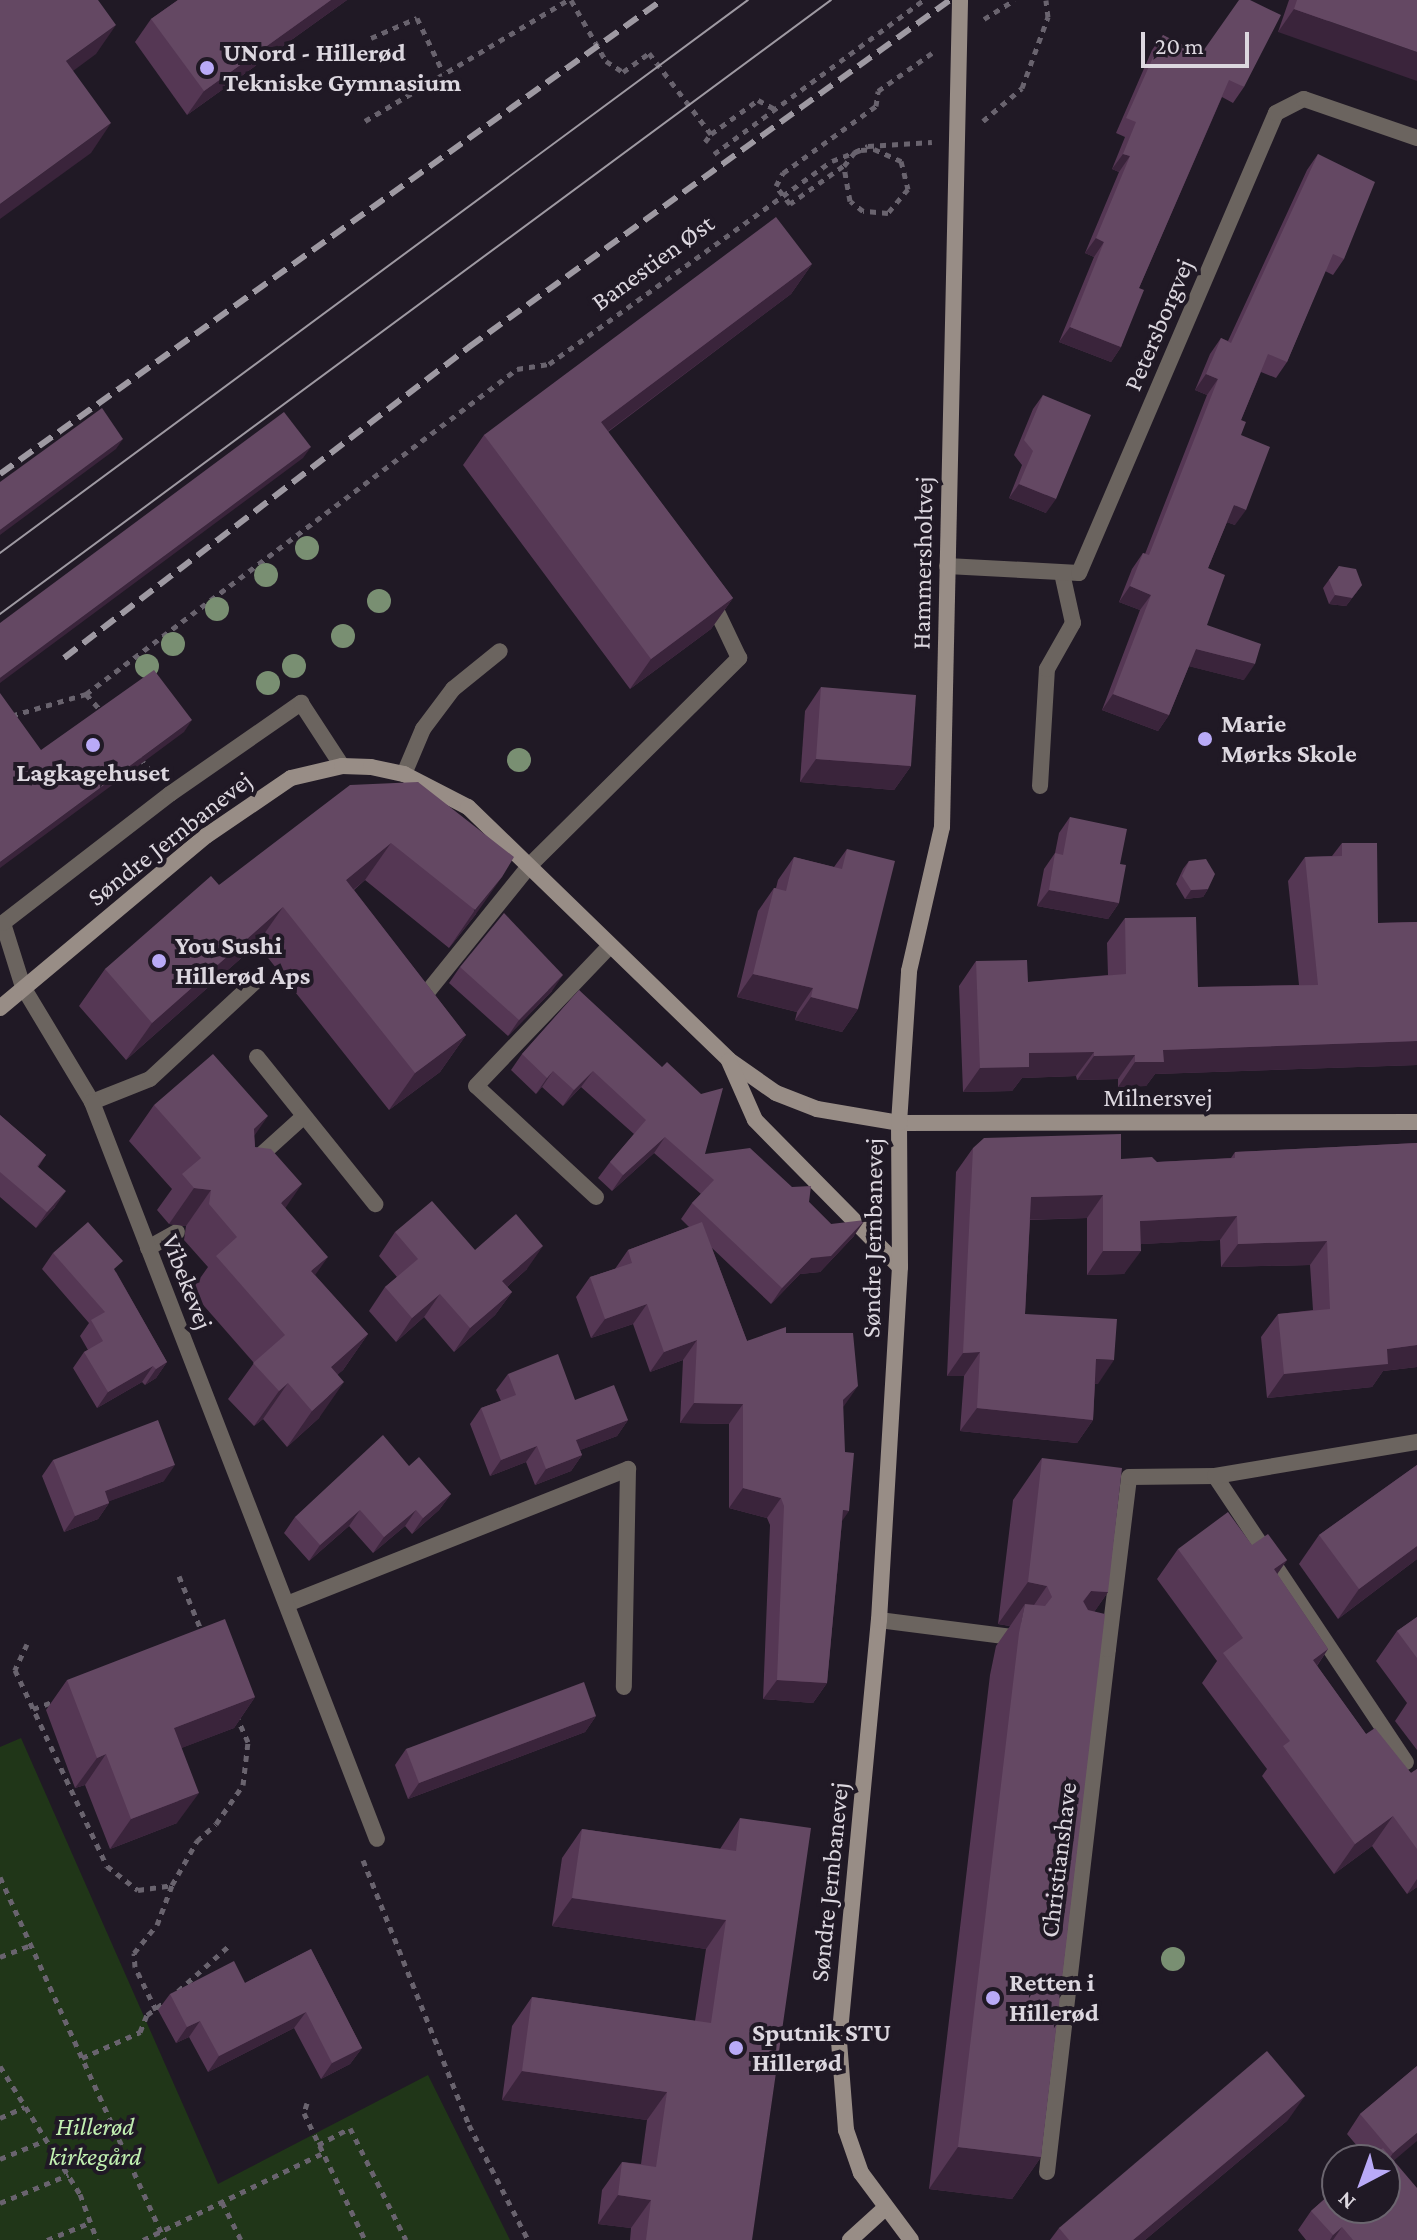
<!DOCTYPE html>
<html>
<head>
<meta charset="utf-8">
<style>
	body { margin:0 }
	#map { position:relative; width:1417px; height:2240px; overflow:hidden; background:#201925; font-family:"Crimson Pro",serif }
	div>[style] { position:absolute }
	.green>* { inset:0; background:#203618 }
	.path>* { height:5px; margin-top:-2.5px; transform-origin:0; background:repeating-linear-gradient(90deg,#69636e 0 6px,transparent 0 12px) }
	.lane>* { height:16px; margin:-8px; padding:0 8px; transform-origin:8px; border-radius:8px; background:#6b645f }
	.street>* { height:16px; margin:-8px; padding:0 8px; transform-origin:8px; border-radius:8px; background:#6b645f }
	.secondary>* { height:16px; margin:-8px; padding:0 8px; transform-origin:8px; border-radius:8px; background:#988d86 }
	.tram>* { height:2px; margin:-1px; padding:0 1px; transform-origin:1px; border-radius:1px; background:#9e99a2 }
	.rail>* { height:6px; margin-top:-3px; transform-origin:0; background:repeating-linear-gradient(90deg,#9e99a2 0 16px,transparent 0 24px) }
	.trees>* { width:24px; height:24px; margin:-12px; border-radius:50%; background:#798f72 }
	.wall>* { inset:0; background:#553754 }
	.shaded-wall>* { inset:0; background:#3a243b }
	.building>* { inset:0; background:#644863 }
	.dots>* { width:22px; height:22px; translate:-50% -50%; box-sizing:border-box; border:4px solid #201925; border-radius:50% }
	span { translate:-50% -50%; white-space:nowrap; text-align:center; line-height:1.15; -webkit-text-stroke:8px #201925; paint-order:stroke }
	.poi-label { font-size:26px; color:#dcd7df; font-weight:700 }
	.left { translate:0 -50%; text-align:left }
	.street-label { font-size:26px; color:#dcd7df }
	.park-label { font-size:26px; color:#c1f0b1; font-style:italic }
	.north { position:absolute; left:1321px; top:2144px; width:80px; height:80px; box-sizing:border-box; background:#201925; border:2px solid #6b656f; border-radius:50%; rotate:221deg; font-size:22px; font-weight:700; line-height:32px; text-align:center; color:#dcd7df }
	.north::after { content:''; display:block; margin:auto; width:28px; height:36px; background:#b9aaf7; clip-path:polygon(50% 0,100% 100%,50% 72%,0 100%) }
	.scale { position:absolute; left:1141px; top:32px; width:108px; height:36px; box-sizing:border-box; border:4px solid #dcd7df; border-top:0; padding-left:10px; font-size:24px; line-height:28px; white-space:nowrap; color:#dcd7df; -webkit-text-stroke:6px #201925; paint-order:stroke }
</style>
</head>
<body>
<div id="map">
	<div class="green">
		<div style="clip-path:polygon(21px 1738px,218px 2184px,428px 2075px,510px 2240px,0 2240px,0 1747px)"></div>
	</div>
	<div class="path">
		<div style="left:571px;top:0;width:70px;rotate:60.2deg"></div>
		<div style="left:606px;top:61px;width:20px;rotate:33deg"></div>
		<div style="left:623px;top:72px;width:32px;rotate:-36deg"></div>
		<div style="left:649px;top:53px;width:102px;rotate:52.6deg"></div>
		<div style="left:711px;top:134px;width:58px;rotate:-35.9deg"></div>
		<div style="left:758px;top:100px;width:19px;rotate:28deg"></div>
		<div style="left:984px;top:19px;width:36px;rotate:-32deg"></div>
		<div style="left:371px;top:38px;width:50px;rotate:-23.5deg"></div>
		<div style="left:417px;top:18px;width:60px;rotate:64.3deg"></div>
		<div style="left:365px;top:121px;width:236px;rotate:-30.8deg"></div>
		<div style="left:983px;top:121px;width:51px;rotate:-40.2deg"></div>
		<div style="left:1022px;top:88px;width:76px;rotate:-69.9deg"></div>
		<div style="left:1048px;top:17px;width:17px;rotate:-97deg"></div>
		<div style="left:705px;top:142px;width:10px;rotate:-53deg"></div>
		<div style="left:714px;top:154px;width:260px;rotate:-36.3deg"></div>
		<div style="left:843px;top:166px;width:65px;rotate:144.4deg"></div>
		<div style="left:790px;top:204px;width:23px;rotate:-128deg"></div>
		<div style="left:776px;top:186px;width:15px;rotate:-62deg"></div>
		<div style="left:783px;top:173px;width:115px;rotate:-35.8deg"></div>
		<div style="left:876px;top:106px;width:15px;rotate:-82deg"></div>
		<div style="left:878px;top:91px;width:66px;rotate:-35.1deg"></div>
		<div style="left:86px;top:694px;width:540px;rotate:-37.02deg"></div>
		<div style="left:517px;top:369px;width:32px;rotate:-9deg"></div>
		<div style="left:549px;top:364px;width:348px;rotate:-35.7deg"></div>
		<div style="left:832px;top:161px;width:31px;rotate:-21deg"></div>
		<div style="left:861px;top:150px;width:13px;rotate:-4deg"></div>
		<div style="left:874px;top:149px;width:30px;rotate:24deg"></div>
		<div style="left:901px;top:161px;width:29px;rotate:76deg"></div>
		<div style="left:908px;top:189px;width:31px;rotate:130deg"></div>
		<div style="left:888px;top:213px;width:25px;rotate:-175deg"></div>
		<div style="left:863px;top:211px;width:16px;rotate:-142deg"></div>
		<div style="left:850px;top:201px;width:36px;rotate:-100deg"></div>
		<div style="left:844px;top:166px;width:18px;rotate:-52deg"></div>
		<div style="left:855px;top:152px;width:14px;rotate:-25deg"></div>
		<div style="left:868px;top:146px;width:64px;rotate:-3.6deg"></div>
		<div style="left:0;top:719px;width:90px;rotate:-16.2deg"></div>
		<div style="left:86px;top:694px;width:25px;rotate:48deg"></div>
		<div style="left:140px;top:758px;width:22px;rotate:51deg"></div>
		<div style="left:179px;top:1576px;width:61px;rotate:67.7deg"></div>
		<div style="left:27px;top:1644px;width:29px;rotate:115deg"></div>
		<div style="left:15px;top:1670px;width:217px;rotate:64.9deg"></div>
		<div style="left:107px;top:1866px;width:39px;rotate:38deg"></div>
		<div style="left:138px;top:1890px;width:34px;rotate:-8deg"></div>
		<div style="left:172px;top:1885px;width:51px;rotate:-60.4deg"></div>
		<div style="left:197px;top:1841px;width:25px;rotate:-42deg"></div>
		<div style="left:216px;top:1824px;width:47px;rotate:-55.3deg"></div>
		<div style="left:243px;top:1785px;width:43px;rotate:-83.4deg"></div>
		<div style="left:248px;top:1742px;width:30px;rotate:-114deg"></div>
		<div style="left:33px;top:1709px;width:23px;rotate:-20deg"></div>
		<div style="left:363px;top:1860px;width:285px;rotate:68.2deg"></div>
		<div style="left:469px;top:2125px;width:129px;rotate:62.8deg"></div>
		<div style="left:0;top:1877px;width:399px;rotate:65.6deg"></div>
		<div style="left:0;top:1957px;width:33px;rotate:-21deg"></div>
		<div style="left:178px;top:1991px;width:71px;rotate:-41.6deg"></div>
		<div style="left:156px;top:2010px;width:48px;rotate:-116deg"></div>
		<div style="left:135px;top:1967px;width:14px;rotate:-94deg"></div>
		<div style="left:134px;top:1953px;width:36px;rotate:-51deg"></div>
		<div style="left:157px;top:1925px;width:43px;rotate:-69.4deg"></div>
		<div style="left:82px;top:2058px;width:64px;rotate:-24.1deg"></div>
		<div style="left:140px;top:2032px;width:18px;rotate:-68deg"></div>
		<div style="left:147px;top:2015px;width:22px;rotate:-36deg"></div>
		<div style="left:0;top:2066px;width:151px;rotate:58deg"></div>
		<div style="left:80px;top:2194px;width:49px;rotate:69.7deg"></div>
		<div style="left:307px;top:2103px;width:10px;rotate:107deg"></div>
		<div style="left:304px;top:2113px;width:141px;rotate:64.3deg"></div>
		<div style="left:0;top:2118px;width:27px;rotate:-24deg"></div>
		<div style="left:318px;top:2145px;width:36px;rotate:-28deg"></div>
		<div style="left:350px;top:2128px;width:125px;rotate:63.4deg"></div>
		<div style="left:0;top:2159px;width:50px;rotate:-22.4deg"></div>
		<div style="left:222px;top:2202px;width:42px;rotate:63.4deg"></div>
		<div style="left:0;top:2203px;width:74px;rotate:-22.4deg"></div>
		<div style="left:47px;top:2240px;width:45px;rotate:-22deg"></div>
		<div style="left:143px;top:2240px;width:200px;rotate:-25.8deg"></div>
	</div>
	<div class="lane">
		<div style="left:404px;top:774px;width:49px;rotate:-67.1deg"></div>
		<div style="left:423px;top:729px;width:50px;rotate:-53.1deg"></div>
		<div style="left:453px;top:689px;width:60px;rotate:-39deg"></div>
		<div style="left:1040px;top:786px;width:117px;rotate:-86.6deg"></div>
		<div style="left:1047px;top:669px;width:53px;rotate:-60.5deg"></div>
		<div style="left:1073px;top:623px;width:51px;rotate:-102.4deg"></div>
		<div style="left:23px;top:987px;width:67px;rotate:-107.4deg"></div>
		<div style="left:3px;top:923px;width:211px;rotate:-37.7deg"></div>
		<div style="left:170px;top:794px;width:160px;rotate:-34.8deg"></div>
		<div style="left:301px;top:703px;width:75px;rotate:56.9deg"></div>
		<div style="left:417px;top:1005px;width:179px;rotate:-51.1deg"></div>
		<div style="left:529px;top:866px;width:296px;rotate:-44.7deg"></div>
		<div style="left:739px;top:658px;width:68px;rotate:-115.4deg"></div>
		<div style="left:257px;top:1057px;width:189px;rotate:51.2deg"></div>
		<div style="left:92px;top:1102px;width:62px;rotate:-21.6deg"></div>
		<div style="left:150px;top:1079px;width:147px;rotate:-42.8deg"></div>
		<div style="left:252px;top:1163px;width:70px;rotate:-42.1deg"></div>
		<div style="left:596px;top:1197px;width:163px;rotate:-137.2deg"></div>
		<div style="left:476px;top:1086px;width:192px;rotate:-46.3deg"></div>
		<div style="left:148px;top:1248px;width:33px;rotate:-29deg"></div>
		<div style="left:287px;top:1604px;width:367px;rotate:-21.6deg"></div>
		<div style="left:628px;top:1469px;width:218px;rotate:91.1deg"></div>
		<div style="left:1047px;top:2172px;width:527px;rotate:-83.35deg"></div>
	</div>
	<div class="street">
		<div style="left:947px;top:566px;width:132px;rotate:3deg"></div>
		<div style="left:1079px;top:573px;width:500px;rotate:-66.82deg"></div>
		<div style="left:1276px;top:113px;width:31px;rotate:-27deg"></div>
		<div style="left:1304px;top:99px;width:120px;rotate:19deg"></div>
		<div style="left:23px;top:987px;width:134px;rotate:59deg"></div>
		<div style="left:92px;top:1102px;width:790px;rotate:68.86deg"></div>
		<div style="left:1215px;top:1476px;width:344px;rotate:56.3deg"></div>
		<div style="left:879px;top:1620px;width:134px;rotate:7.3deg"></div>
		<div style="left:1082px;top:1645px;width:26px;rotate:9deg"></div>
		<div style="left:1108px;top:1649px;width:173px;rotate:-83deg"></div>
		<div style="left:1129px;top:1477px;width:86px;rotate:-0.7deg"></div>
		<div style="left:1215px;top:1476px;width:205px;rotate:-9.6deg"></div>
	</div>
	<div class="secondary">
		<div style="left:0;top:1008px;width:268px;rotate:-39.9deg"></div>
		<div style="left:206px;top:836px;width:103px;rotate:-34.3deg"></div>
		<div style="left:291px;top:778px;width:52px;rotate:-13.2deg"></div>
		<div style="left:342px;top:766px;width:29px;rotate:2deg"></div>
		<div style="left:371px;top:767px;width:34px;rotate:12deg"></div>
		<div style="left:404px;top:774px;width:72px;rotate:27.3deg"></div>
		<div style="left:468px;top:807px;width:363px;rotate:44.1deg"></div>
		<div style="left:729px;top:1060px;width:57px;rotate:35.1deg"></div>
		<div style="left:776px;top:1093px;width:44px;rotate:21.3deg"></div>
		<div style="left:817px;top:1109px;width:83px;rotate:9.7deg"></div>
		<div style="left:899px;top:1123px;width:518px;rotate:-0.11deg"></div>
		<div style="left:729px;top:1061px;width:64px;rotate:66.2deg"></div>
		<div style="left:755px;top:1120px;width:206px;rotate:45.4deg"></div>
		<div style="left:850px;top:2240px;width:47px;rotate:-42.4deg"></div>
		<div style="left:911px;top:2240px;width:84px;rotate:-126.7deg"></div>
		<div style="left:861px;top:2173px;width:46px;rotate:-109.2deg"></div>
		<div style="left:846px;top:2130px;width:88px;rotate:-94.5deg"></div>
		<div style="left:839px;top:2042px;width:424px;rotate:-84.6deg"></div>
		<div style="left:879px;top:1620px;width:354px;rotate:-86.6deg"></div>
		<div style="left:900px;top:1267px;width:144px;rotate:-90.4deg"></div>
		<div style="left:899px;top:1123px;width:152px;rotate:-86.2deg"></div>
		<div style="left:909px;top:971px;width:148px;rotate:-77.1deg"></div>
		<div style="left:942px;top:827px;width:827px;rotate:-88.75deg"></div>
	</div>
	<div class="tram">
		<div style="left:0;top:553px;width:930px;rotate:-36.48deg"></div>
		<div style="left:0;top:614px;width:1033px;rotate:-36.46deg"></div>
	</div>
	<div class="rail">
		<div style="left:0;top:474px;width:814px;rotate:-35.6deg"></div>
		<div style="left:64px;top:658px;width:511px;rotate:-37.52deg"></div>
		<div style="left:469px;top:347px;width:593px;rotate:-35.81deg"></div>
	</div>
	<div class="trees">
		<div style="left:307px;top:548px"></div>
		<div style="left:266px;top:575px"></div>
		<div style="left:379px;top:601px"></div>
		<div style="left:217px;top:609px"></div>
		<div style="left:343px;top:636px"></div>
		<div style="left:173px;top:644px"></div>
		<div style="left:147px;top:666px"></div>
		<div style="left:294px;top:666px"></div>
		<div style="left:268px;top:683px"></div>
		<div style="left:519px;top:760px"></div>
		<div style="left:1173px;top:1959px"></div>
	</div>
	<div class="wall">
		<div style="clip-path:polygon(178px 0,347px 0,187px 115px,135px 42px,151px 19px)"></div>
		<div style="clip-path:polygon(1289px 0,1417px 0,1278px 32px)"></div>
		<div style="clip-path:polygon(1163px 35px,1244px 87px,1233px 103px,1222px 97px,1139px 288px,1121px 347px,1111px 362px,1059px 342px,1094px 257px,1085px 253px,1119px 172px,1112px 169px,1125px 137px,1116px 133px,1152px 50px)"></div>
		<div style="clip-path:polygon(1318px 154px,1344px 259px,1333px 275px,1325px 271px,1287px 362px,1276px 378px,1261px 372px,1241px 420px,1235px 525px,1227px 522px,1208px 568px,1207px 625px,1244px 680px,1189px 666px,1169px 715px,1158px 731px,1102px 710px,1140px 610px,1119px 602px,1132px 569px,1143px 553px,1145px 554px,1207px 395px,1195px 390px,1210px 354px,1221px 338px,1228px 341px,1307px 170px)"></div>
		<div style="clip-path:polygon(812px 264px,791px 294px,608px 432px,733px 598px,711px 629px,630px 689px,463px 465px,484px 435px)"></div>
		<div style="clip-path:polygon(1043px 395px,1046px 513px,1009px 498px,1022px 465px,1014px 455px,1033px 409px)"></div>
		<div style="clip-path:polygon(1339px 566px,1362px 585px,1346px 606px,1329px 604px,1323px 588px)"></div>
		<div style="clip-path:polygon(821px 687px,911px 766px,894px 790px,800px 782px,805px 711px)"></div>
		<div style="clip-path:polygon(418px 782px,476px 914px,449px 948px,365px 880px,354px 890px,466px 1035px,440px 1072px,389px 1110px,257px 944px,126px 1060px,79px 1006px,105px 969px,219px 885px)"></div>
		<div style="clip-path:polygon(1070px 817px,1120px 864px,1119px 903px,1108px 919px,1037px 906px,1044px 869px,1055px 853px,1059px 833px)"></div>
		<div style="clip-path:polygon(1342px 843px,1378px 923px,1417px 922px,1417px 1065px,1155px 1074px,1146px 1086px,1118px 1087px,1118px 1079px,1077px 1080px,1076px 1076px,1022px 1078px,1012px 1091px,963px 1092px,959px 986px,976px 961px,1028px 982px,1108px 975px,1107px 943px,1125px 918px,1198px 987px,1299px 985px,1288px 881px,1305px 857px,1332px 856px)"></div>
		<div style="clip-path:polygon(847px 849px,858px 1009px,842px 1032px,795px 1020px,797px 1012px,737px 997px,758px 911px,774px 888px,776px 888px,778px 880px,794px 857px,834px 867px)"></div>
		<div style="clip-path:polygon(1189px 861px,1208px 889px,1203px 897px,1185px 899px,1176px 884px,1183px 869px)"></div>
		<div style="clip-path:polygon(460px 967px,552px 991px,508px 1036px,449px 983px)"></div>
		<div style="clip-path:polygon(579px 990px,705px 1154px,809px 1202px,831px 1224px,854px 1236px,820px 1272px,800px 1274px,771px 1304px,712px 1248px,747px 1341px,786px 1333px,843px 1407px,842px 1521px,827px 1683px,813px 1703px,763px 1699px,770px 1525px,767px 1518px,729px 1508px,729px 1424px,680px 1423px,683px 1360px,650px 1372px,633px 1324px,591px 1338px,576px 1297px,590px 1277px,615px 1269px,628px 1250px,689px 1227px,681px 1219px,692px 1203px,701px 1194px,654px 1153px,612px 1191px,598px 1178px,610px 1162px,634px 1134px,581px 1087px,563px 1106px,542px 1087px,536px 1094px,511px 1070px,522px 1054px)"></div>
		<div style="clip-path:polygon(154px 1105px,254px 1136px,255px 1147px,285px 1208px,315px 1275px,368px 1334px,343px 1370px,338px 1374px,319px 1418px,287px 1447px,263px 1419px,254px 1426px,228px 1399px,254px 1363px,191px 1291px,208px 1267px,184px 1240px,186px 1226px,169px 1224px,157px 1210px,172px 1189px,129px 1141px)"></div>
		<div style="clip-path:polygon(0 1115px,46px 1155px,38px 1167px,55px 1207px,36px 1228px,0 1197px)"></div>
		<div style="clip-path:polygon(1417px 1143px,1417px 1367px,1383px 1371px,1372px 1387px,1267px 1398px,1261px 1337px,1278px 1314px,1313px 1310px,1310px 1265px,1221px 1267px,1220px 1240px,1141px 1244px,1124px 1274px,1087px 1275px,1087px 1218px,1030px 1220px,1025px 1314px,1098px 1384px,1095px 1384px,1093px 1420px,1077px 1443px,960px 1431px,964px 1376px,947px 1376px,956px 1172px,973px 1148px,1157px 1162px,1231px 1158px,1235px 1152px)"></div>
		<div style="clip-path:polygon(395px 1232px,475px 1250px,527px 1269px,507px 1287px,512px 1292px,495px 1315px,454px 1352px,424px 1317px,396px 1342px,369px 1311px,385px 1287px,397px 1277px,379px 1256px)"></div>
		<div style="clip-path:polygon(53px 1253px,116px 1272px,167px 1362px,156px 1378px,145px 1385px,142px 1382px,97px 1408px,73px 1368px,84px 1352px,88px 1350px,80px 1336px,89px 1323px,42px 1269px)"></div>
		<div style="clip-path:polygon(508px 1374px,575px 1400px,628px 1420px,617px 1436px,580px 1450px,582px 1455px,571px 1471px,535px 1485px,526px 1462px,490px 1476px,470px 1424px,481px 1408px,501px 1401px,496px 1390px)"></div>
		<div style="clip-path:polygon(1042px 1458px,1108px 1592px,1094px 1612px,1041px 2157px,1012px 2199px,929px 2189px,990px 1675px,996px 1646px,1010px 1626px,998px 1624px,1013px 1500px)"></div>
		<div style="clip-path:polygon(53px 1460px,164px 1481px,109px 1501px,109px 1503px,98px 1519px,64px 1532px,42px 1476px)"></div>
		<div style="clip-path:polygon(1417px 1465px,1417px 1559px,1338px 1619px,1299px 1564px,1319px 1535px)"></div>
		<div style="clip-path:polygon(409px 1466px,451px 1494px,439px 1510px,412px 1534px,405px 1526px,373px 1553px,349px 1526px,309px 1561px,284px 1533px,295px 1517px)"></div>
		<div style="clip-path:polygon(1252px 1545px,1287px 1560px,1277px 1574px,1328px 1649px,1317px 1666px,1366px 1734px,1411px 1773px,1417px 1769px,1417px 1887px,1407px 1894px,1372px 1846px,1334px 1874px,1262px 1776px,1267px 1769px,1202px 1683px,1217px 1661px,1157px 1579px,1178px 1549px)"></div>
		<div style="clip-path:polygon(1417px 1617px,1417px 1750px,1395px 1721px,1407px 1703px,1376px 1661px,1397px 1631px)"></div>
		<div style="clip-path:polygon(67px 1680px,255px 1697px,234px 1728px,181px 1748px,177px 1823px,110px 1849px,85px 1785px,75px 1788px,46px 1710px)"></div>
		<div style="clip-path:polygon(596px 1716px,585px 1732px,408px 1799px,395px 1765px,406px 1749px)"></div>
		<div style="clip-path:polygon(740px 1818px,752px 2240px,630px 2240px,631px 2228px,598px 2224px,602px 2190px,622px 2162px,641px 2164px,647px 2120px,502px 2100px,512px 2026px,532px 1997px,695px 2021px,706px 1949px,552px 1926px,562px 1858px,582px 1829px,720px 1849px)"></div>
		<div style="clip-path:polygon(311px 1949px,362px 2048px,350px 2064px,321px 2079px,294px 2028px,208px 2072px,189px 2037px,176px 2043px,158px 2010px,170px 1994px,245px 1983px)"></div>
		<div style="clip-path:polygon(1417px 2066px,1394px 2160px,1417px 2240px,1306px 2240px,1298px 2230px,1311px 2211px,1369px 2160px,1347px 2134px,1360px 2114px)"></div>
		<div style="clip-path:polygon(1288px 2120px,1145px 2240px,1050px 2240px,1059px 2228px)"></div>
	</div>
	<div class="shaded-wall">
		<div style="clip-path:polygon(331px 0,347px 0,187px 115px,204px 91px)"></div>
		<div style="clip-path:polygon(1294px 9px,1417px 52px,1417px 81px,1278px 32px)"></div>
		<div style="clip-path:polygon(116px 25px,96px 54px,46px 91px,66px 61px)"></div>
		<div style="clip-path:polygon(111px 123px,91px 153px,0 219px,0 204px)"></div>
		<div style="clip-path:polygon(1123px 154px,1130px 156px,1119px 172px,1112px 169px)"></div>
		<div style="clip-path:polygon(1096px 238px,1104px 242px,1094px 257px,1085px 253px)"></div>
		<div style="clip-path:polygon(812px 264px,791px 294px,579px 453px,601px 422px)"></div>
		<div style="clip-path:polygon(1070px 327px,1121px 347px,1111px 362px,1059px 342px)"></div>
		<div style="clip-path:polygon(1206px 374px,1218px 379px,1207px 395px,1195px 390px)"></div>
		<div style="clip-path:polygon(123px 439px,116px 449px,0 535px,0 530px)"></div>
		<div style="clip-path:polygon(311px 447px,303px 458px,0 683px,0 678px)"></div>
		<div style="clip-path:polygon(1019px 484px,1056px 499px,1046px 513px,1009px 498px)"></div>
		<div style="clip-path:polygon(1234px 505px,1246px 510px,1235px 525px,1223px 521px)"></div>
		<div style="clip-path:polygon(1362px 585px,1346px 606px,1329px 604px,1335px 595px)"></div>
		<div style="clip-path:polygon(1130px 586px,1151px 595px,1140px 610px,1119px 602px)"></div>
		<div style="clip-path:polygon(733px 598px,711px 629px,630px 689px,651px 659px)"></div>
		<div style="clip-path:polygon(1196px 649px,1255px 664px,1244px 680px,1184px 665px)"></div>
		<div style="clip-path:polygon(1113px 694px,1169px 715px,1158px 731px,1102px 710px)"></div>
		<div style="clip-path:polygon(192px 720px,184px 732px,0 868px,0 862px)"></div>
		<div style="clip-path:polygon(816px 759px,911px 766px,894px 790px,800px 782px)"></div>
		<div style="clip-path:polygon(391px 843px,365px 880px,320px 917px,346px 880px)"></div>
		<div style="clip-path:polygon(502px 877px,476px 914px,449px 948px,475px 910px)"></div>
		<div style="clip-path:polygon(1208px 889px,1203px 897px,1185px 899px,1191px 890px)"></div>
		<div style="clip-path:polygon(1049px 890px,1119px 903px,1108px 919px,1037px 906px)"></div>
		<div style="clip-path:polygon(283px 907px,257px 944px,126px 1060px,152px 1023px)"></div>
		<div style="clip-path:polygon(753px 974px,813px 988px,797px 1012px,737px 997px)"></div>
		<div style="clip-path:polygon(563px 975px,552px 991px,508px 1036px,519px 1020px)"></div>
		<div style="clip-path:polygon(811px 997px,858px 1009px,842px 1032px,795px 1020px)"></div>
		<div style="clip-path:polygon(466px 1035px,440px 1072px,389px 1110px,415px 1073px)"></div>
		<div style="clip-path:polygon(1417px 1041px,1417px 1065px,1155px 1074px,1146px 1086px,1118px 1087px,1135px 1062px,1163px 1050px)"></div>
		<div style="clip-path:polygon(1094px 1052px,1076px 1076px,1022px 1078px,1012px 1091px,963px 1092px,980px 1068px,1029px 1053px)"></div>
		<div style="clip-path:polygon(1135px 1055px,1118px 1079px,1077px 1080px,1094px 1056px)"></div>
		<div style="clip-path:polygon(553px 1071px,542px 1087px,536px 1094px,547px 1078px)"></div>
		<div style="clip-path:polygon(593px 1071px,581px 1087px,563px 1106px,574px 1090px)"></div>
		<div style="clip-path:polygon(268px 1116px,243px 1152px,254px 1129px)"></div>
		<div style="clip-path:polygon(665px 1137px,654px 1153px,612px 1191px,623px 1175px)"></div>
		<div style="clip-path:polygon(302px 1184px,277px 1220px,281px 1203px)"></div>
		<div style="clip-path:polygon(194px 1188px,211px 1190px,186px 1226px,169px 1224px)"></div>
		<div style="clip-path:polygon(66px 1191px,55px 1207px,36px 1228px,47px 1212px)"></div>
		<div style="clip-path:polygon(1103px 1195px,1087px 1218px,1014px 1220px,1031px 1197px)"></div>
		<div style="clip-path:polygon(1237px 1216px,1220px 1240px,1123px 1245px,1140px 1221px)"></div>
		<div style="clip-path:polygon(865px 1220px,854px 1236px,820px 1272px,800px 1274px,771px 1304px,782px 1288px,811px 1258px)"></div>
		<div style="clip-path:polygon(1327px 1241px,1310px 1265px,1221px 1267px,1238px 1244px)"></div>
		<div style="clip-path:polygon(543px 1246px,527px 1269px,486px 1305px,502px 1281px)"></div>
		<div style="clip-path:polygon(1103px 1251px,1141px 1251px,1124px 1274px,1087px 1275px)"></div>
		<div style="clip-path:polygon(328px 1257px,303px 1292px,311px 1271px)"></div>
		<div style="clip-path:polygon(512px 1292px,495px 1315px,454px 1352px,470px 1328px)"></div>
		<div style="clip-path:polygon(440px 1294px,424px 1317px,396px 1342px,412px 1318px)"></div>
		<div style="clip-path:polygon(647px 1304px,633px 1324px,591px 1338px,605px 1319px)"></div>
		<div style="clip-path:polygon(368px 1334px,343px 1370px,306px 1402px,331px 1367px)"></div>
		<div style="clip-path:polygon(697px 1340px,683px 1360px,650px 1372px,664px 1352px)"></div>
		<div style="clip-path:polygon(1417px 1345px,1417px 1367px,1383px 1371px,1372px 1387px,1267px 1398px,1284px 1374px,1387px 1349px)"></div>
		<div style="clip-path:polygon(980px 1352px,964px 1376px,947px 1376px,963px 1353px)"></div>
		<div style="clip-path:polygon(1096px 1359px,1114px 1360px,1098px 1384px,1079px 1383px)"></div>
		<div style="clip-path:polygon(167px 1362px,156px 1378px,145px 1385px,156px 1369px)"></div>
		<div style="clip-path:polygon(153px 1366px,142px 1382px,97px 1408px,108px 1392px)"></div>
		<div style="clip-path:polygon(344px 1382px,319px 1418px,287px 1447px,312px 1411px)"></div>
		<div style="clip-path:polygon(288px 1383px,263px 1419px,254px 1426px,279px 1391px)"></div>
		<div style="clip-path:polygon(858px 1386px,844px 1406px,829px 1420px,843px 1400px)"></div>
		<div style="clip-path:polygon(694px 1403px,743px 1404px,729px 1424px,680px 1423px)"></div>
		<div style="clip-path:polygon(977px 1408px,1093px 1420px,1077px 1443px,960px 1431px)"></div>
		<div style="clip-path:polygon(628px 1420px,617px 1436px,565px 1456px,576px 1440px)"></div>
		<div style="clip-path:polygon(537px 1446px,526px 1462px,490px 1476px,501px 1460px)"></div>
		<div style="clip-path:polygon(582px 1455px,571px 1471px,535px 1485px,546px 1469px)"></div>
		<div style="clip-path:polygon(175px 1465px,164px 1481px,94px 1507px,105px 1491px)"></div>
		<div style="clip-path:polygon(743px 1488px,781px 1498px,767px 1518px,729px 1508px)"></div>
		<div style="clip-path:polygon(451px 1494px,439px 1510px,412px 1534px,423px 1518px)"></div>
		<div style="clip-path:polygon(109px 1503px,98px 1519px,64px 1532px,75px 1516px)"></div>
		<div style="clip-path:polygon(360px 1510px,349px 1526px,309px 1561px,320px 1545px)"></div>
		<div style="clip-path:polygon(416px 1510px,405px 1526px,373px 1553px,384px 1537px)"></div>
		<div style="clip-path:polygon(843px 1510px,849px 1511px,836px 1530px)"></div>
		<div style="clip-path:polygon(1417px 1546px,1417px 1559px,1338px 1619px,1359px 1589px)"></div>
		<div style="clip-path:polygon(1287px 1560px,1266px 1590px,1274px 1569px)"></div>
		<div style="clip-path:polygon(1028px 1582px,1047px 1586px,1021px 1624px,1025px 1604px,1010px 1626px,998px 1624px)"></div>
		<div style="clip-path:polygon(1091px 1591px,1108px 1592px,1079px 1634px,1054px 1642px)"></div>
		<div style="clip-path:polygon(1328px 1649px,1307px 1680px,1313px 1660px)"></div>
		<div style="clip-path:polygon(777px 1680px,827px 1683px,813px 1703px,763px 1699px)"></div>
		<div style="clip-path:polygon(255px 1697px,234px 1728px,153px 1759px,174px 1728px)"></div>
		<div style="clip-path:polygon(596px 1716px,585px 1732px,408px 1799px,419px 1783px)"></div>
		<div style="clip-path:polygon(106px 1754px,85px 1785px,75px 1788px,97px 1758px)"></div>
		<div style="clip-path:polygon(199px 1793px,177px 1823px,110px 1849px,131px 1819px)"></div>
		<div style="clip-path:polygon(1393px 1816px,1372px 1846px,1334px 1874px,1355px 1844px)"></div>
		<div style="clip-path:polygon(1417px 1879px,1417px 1887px,1407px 1894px)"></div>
		<div style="clip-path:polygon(572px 1898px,726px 1920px,706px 1949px,552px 1926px)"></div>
		<div style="clip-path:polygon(306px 2012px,294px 2028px,208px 2072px,219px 2056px)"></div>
		<div style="clip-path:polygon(200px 2021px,189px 2037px,176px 2043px,187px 2027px)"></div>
		<div style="clip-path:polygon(362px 2048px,350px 2064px,321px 2079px,332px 2063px)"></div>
		<div style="clip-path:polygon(522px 2071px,667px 2092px,647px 2120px,502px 2100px)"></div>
		<div style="clip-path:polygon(1305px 2096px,1288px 2120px,1145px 2240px,1133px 2240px)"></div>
		<div style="clip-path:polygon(1417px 2133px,1417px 2141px,1385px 2168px,1385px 2165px,1393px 2153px)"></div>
		<div style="clip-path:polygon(958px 2147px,1041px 2157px,1012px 2199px,929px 2189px)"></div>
		<div style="clip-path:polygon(618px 2195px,651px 2200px,631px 2228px,598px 2224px)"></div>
		<div style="clip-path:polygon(1342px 2227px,1333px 2240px,1330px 2240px,1333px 2235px)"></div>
	</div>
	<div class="building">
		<div style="clip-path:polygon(0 0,98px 0,116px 25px,66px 61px,111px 123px,0 204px)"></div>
		<div style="clip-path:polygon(178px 0,331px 0,204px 91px,151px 19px)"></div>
		<div style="clip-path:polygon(1239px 0,1250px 0,1281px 15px,1244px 87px,1229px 80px,1139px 288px,1144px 290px,1121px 347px,1070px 327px,1104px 242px,1096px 238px,1130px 156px,1123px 154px,1136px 122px,1126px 118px,1163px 35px,1201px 54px)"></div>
		<div style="clip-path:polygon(1297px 0,1417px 0,1417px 52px,1294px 9px)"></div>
		<div style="clip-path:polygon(1318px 154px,1375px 182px,1344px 259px,1333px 254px,1287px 362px,1268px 354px,1241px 420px,1246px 422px,1241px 435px,1270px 447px,1246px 510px,1234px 505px,1208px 568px,1225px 575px,1207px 625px,1261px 644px,1255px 664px,1196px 649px,1169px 715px,1113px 694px,1151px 595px,1130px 586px,1143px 553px,1149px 555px,1218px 379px,1206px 374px,1221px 338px,1231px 343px)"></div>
		<div style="clip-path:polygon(776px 217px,812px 264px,601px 422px,733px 598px,651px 659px,484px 435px)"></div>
		<div style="clip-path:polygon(1043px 395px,1091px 415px,1056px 499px,1019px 484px,1033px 451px,1024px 440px)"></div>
		<div style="clip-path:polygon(102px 408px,123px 439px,0 530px,0 482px)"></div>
		<div style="clip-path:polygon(284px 412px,311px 447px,0 678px,0 623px)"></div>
		<div style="clip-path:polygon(1339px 566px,1356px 569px,1362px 585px,1352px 598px,1335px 595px,1329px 580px)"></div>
		<div style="clip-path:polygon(154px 670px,192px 720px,0 862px,0 693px,41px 750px)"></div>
		<div style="clip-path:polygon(821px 687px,916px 695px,911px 766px,816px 759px)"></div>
		<div style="clip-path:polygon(418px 782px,514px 857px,502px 877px,475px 910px,391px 843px,346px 880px,466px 1035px,415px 1073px,283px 907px,152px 1023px,105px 969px,211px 876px,219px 885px,350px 785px)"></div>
		<div style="clip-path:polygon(1070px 817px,1127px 829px,1120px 864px,1126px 865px,1119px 903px,1049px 890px,1055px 853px,1063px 855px)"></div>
		<div style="clip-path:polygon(1342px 843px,1377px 843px,1378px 923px,1417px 922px,1417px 1041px,1163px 1050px,1164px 1062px,1135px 1062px,1135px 1055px,1094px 1056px,1094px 1052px,1029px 1053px,1029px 1067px,980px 1068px,976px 961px,1027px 960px,1028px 982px,1126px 974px,1125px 918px,1196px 917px,1198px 987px,1318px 985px,1305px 857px,1342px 856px)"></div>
		<div style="clip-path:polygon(847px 849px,895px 861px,858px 1009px,811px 997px,813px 988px,753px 974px,774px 888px,786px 891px,794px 857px,842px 869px)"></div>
		<div style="clip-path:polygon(1206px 859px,1215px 874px,1208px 889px,1191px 890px,1182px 876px,1189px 861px)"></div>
		<div style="clip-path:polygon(504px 913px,563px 975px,519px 1020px,460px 967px)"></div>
		<div style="clip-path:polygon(579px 990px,662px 1067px,667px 1062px,701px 1094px,723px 1088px,705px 1154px,750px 1148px,792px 1187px,811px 1186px,809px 1202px,831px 1224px,865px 1220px,831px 1256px,811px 1258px,782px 1288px,692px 1203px,714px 1180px,665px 1137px,623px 1175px,610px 1162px,646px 1120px,593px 1071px,574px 1090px,553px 1071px,547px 1078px,522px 1054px)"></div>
		<div style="clip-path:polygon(213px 1054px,268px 1116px,254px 1129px,255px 1147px,271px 1149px,302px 1184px,281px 1203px,328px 1257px,311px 1271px,368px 1334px,331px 1367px,344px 1382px,312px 1411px,288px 1383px,279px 1391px,253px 1363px,285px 1335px,216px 1256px,237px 1237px,209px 1204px,211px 1190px,194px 1188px,182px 1174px,201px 1158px,154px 1105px)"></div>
		<div style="clip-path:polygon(0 1115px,46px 1155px,37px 1166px,66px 1191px,47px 1212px,0 1172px)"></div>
		<div style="clip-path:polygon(1121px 1134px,1121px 1159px,1152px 1157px,1157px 1162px,1235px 1158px,1235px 1152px,1417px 1143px,1417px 1345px,1387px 1349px,1388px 1364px,1284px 1374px,1278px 1314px,1330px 1309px,1327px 1241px,1238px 1244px,1237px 1216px,1140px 1221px,1141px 1251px,1103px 1251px,1103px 1195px,1031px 1197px,1025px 1314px,1117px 1319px,1114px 1360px,1096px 1359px,1093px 1420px,977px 1408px,980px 1352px,963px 1353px,973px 1148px,984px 1138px)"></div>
		<div style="clip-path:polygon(432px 1201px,475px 1250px,516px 1214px,543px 1246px,502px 1281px,512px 1292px,470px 1328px,440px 1294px,412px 1318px,385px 1287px,418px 1259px,395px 1232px)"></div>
		<div style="clip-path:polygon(88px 1222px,123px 1261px,114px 1269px,167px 1362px,156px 1369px,153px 1366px,108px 1392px,84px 1352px,103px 1341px,91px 1320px,105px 1312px,53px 1253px)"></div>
		<div style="clip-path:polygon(702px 1222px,747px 1341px,786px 1327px,786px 1333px,853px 1333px,858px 1386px,843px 1400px,845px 1452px,854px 1453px,849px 1511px,843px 1510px,827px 1683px,777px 1680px,784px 1506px,781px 1498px,743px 1488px,743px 1404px,694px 1403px,697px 1340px,664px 1352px,647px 1304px,605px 1319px,590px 1277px,632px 1263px,628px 1250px)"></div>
		<div style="clip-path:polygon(558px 1354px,575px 1400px,614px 1385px,628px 1420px,576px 1440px,582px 1455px,546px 1469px,537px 1446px,501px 1460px,481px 1408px,516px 1395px,508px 1374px)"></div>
		<div style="clip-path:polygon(158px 1420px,175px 1465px,105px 1491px,109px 1503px,75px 1516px,53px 1460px)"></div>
		<div style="clip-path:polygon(383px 1435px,409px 1466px,419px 1457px,451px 1494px,423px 1518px,416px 1510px,384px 1537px,360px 1510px,320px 1545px,295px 1517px)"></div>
		<div style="clip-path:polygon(1042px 1458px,1122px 1468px,1108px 1592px,1091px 1591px,1083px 1601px,1088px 1610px,1105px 1614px,1041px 2157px,958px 2147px,1019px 1633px,1025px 1604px,1045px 1606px,1052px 1597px,1047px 1586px,1028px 1582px)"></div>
		<div style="clip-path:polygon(1417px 1465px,1417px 1546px,1359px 1589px,1319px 1535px)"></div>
		<div style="clip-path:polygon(1228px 1512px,1252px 1545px,1268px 1534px,1287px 1560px,1274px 1569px,1328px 1649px,1313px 1660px,1366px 1734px,1375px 1728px,1411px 1773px,1417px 1769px,1417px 1849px,1393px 1816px,1355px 1844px,1283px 1746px,1290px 1741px,1223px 1653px,1243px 1638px,1178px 1549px)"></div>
		<div style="clip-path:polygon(1417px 1617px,1417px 1658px,1397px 1631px)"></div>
		<div style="clip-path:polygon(225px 1619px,255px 1697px,174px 1728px,199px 1793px,131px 1819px,106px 1754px,97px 1758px,67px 1680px)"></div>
		<div style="clip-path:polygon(584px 1682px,596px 1716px,419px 1783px,406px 1749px)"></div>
		<div style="clip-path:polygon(740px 1818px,811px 1828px,752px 2240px,646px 2240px,651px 2200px,618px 2195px,622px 2162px,656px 2167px,667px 2092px,522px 2071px,532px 1997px,711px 2023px,726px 1920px,572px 1898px,582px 1829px,736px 1851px)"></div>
		<div style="clip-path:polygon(311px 1949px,362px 2048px,332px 2063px,306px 2012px,219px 2056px,200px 2021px,187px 2027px,170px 1994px,234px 1961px,245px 1983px)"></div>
		<div style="clip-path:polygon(1267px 2051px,1305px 2096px,1133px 2240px,1069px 2240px,1059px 2228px)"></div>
		<div style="clip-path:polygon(1417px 2066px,1417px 2133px,1393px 2153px,1360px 2114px)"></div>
		<div style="clip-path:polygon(1383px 2148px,1417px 2188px,1417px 2240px,1353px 2240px,1342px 2227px,1333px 2235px,1311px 2211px,1337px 2188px,1337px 2208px,1385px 2208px,1385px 2160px,1369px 2160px)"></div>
	</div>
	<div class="dots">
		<div style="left:207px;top:68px;background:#b9aaf7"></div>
		<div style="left:1205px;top:739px;background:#b9aaf7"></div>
		<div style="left:93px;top:745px;background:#b9aaf7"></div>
		<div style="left:159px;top:961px;background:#b9aaf7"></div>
		<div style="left:993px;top:1998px;background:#b9aaf7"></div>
		<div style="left:736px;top:2048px;background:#b9aaf7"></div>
	</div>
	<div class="poi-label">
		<span class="left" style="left:223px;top:68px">UNord - Hillerød<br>Tekniske Gymnasium</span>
		<span class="left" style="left:1221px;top:739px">Marie<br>Mørks Skole</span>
		<span style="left:93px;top:773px">Lagkagehuset</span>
		<span class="left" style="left:175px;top:961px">You Sushi<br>Hillerød Aps</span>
		<span class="left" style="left:1009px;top:1998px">Retten i<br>Hillerød</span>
		<span class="left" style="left:752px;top:2048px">Sputnik STU<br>Hillerød</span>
	</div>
	<div class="street-label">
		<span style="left:653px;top:263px;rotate:-36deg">Banestien Øst</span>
		<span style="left:1159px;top:325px;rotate:-67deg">Petersborgvej</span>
		<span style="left:923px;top:563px;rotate:-89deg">Hammersholtvej</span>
		<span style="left:170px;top:839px;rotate:-38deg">Søndre Jernbanevej</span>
		<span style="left:1158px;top:1098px">Milnersvej</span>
		<span style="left:873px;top:1238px;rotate:-89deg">Søndre Jernbanevej</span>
		<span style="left:187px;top:1282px;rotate:69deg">Vibekevej</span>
		<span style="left:1059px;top:1860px;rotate:-83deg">Christianshave</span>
		<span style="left:830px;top:1882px;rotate:-84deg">Søndre Jernbanevej</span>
	</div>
	<div class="park-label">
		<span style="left:95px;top:2142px">Hillerød<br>kirkegård</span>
	</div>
	<div class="north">N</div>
	<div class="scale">20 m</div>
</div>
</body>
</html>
